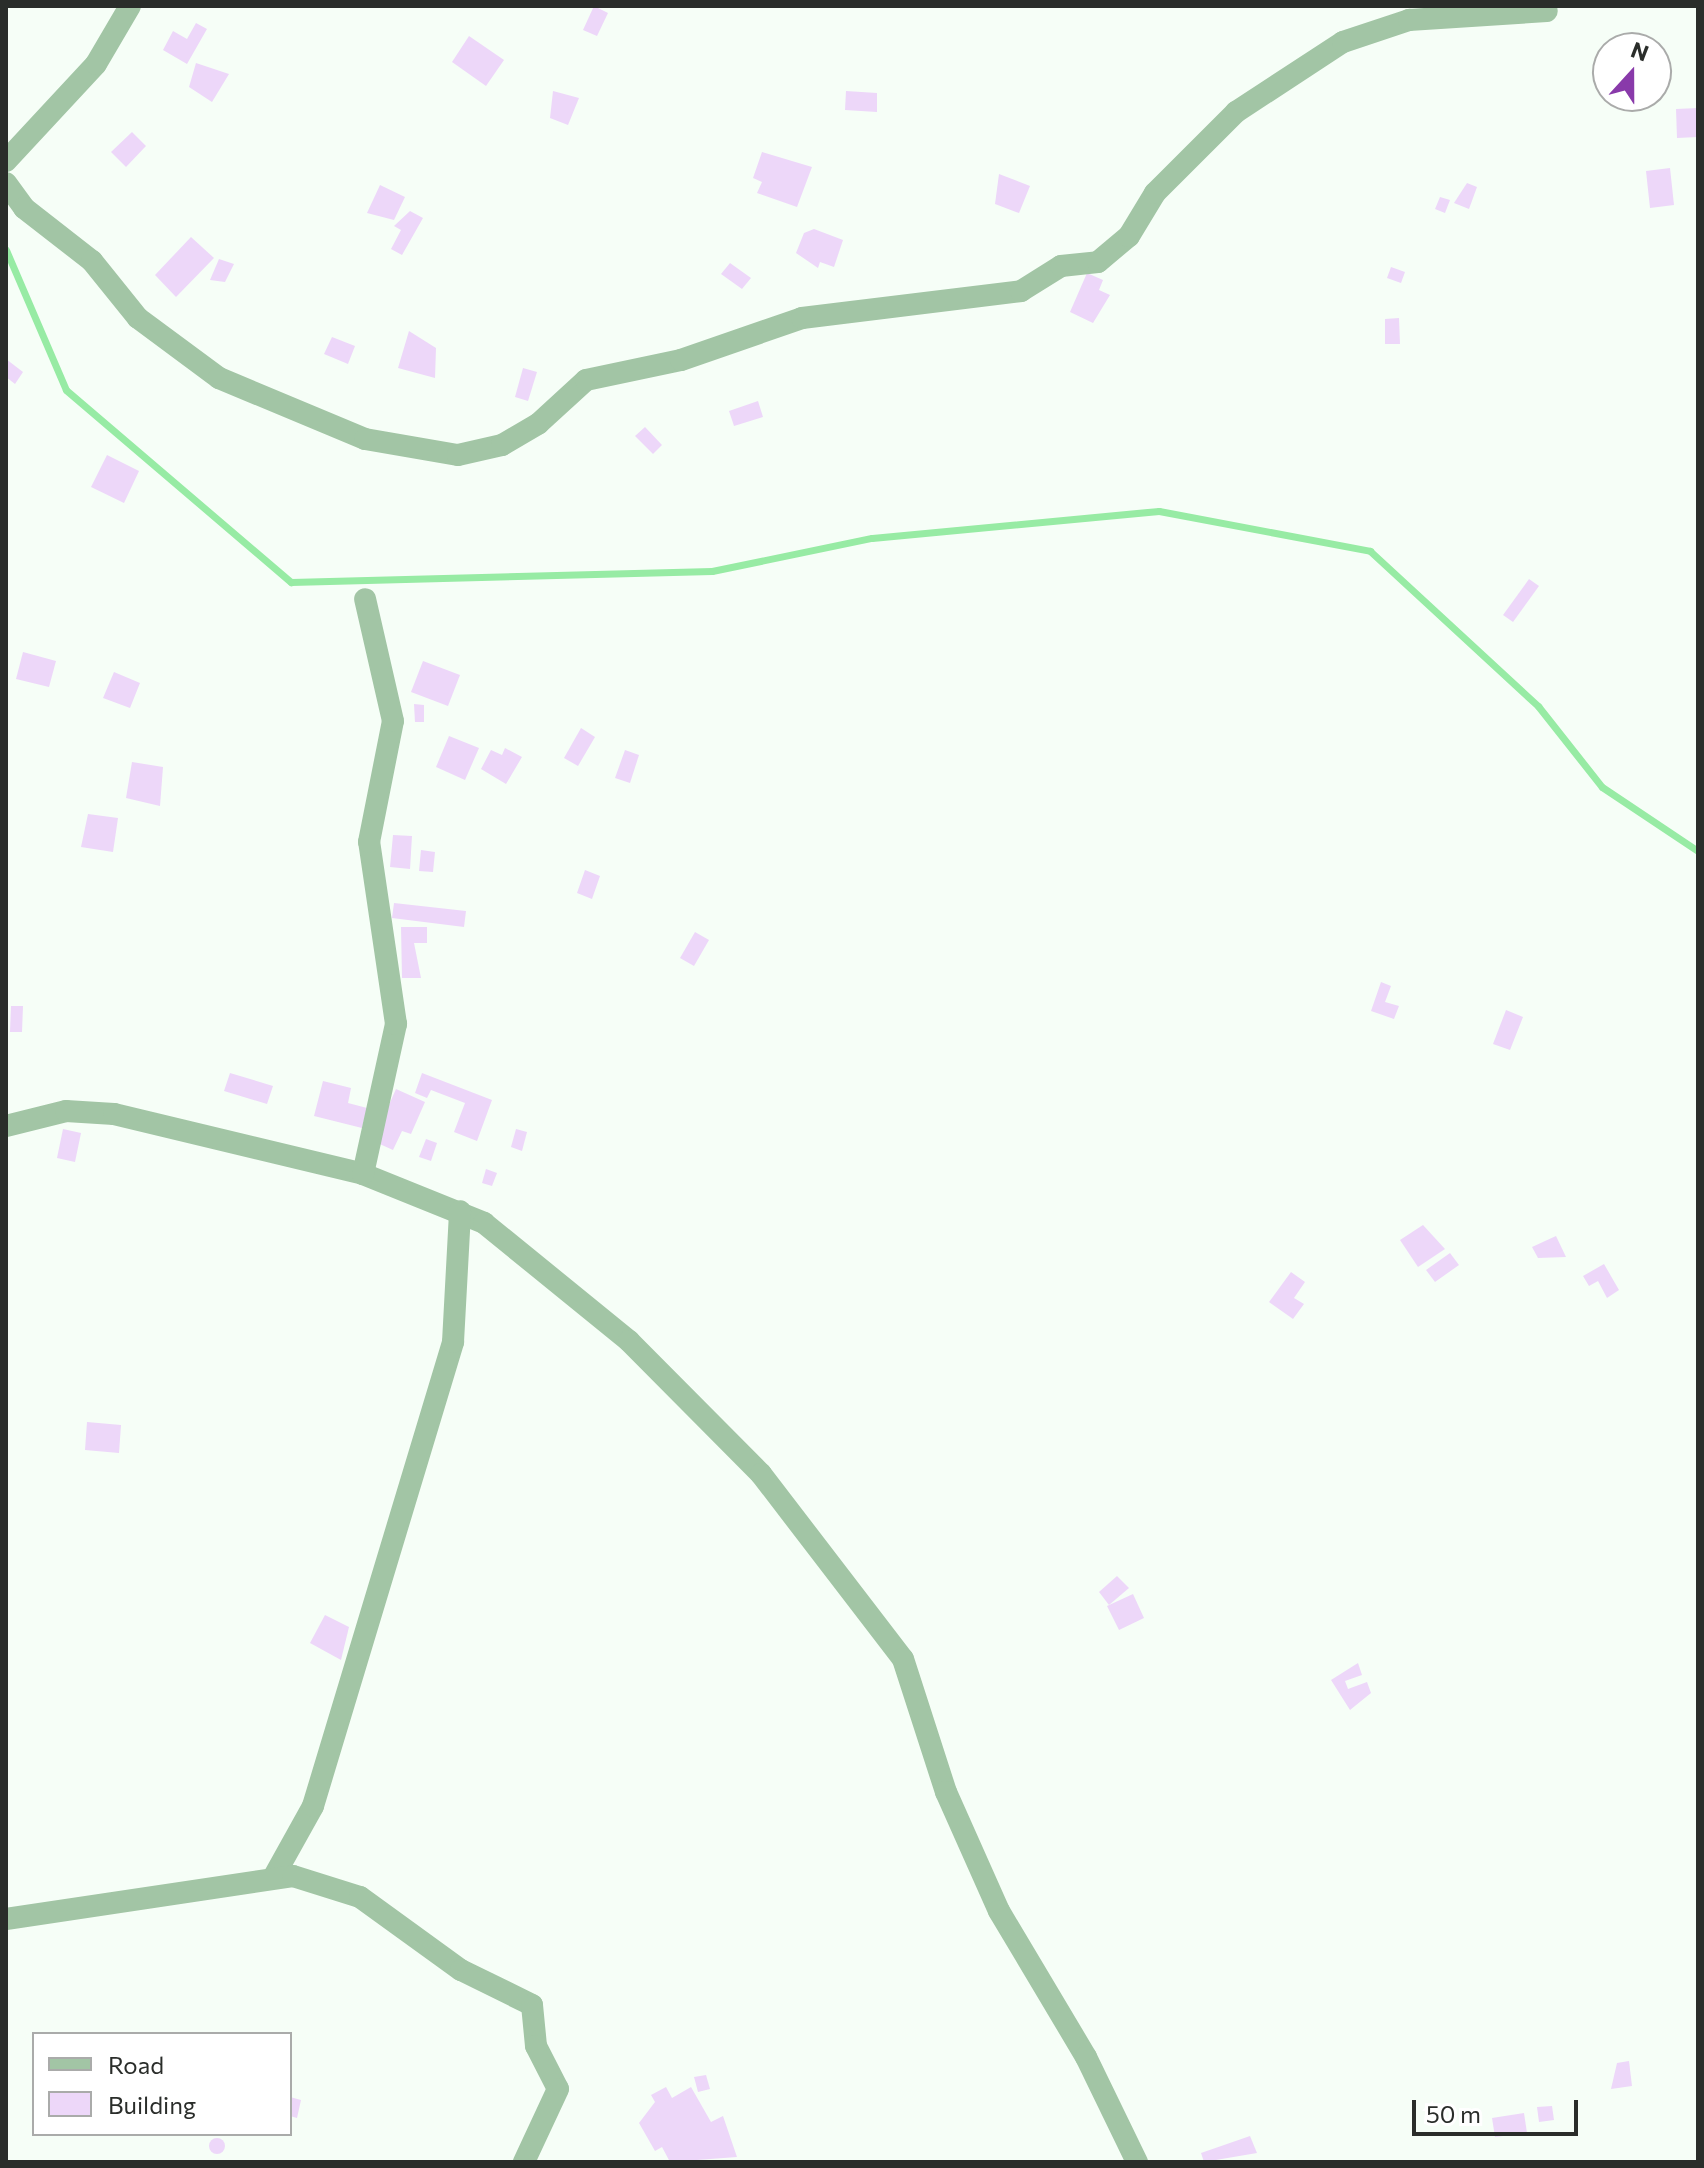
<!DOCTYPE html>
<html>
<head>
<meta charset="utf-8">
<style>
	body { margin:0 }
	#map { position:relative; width:1704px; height:2168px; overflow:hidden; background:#f6fef7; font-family:Commissioner,sans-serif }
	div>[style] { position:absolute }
	.stream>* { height:7px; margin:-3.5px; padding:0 3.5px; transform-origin:3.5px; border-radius:3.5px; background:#97eba4 }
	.building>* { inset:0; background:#edd7f9 }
	.round { border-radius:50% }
	.minor>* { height:22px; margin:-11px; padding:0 11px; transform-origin:11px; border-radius:11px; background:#a2c5a5 }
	span { translate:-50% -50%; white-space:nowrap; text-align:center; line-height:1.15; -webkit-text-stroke:6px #fff; paint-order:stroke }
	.frame { position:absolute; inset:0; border:8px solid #2a2d2a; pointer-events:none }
	.legend { position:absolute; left:32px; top:2032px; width:260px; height:104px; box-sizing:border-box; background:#fff; border:2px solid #aaabaa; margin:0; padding:10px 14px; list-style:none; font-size:24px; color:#2a2d2a }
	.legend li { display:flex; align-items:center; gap:16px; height:40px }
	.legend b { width:40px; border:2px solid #aaabaa }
	.north { position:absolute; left:1592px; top:32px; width:80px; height:80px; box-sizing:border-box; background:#fff; border:2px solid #aaabaa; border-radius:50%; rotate:21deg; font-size:22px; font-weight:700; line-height:32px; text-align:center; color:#2a2d2a }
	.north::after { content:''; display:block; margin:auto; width:28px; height:36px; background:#893aaa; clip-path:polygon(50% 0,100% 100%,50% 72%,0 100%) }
	.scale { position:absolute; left:1412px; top:2100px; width:166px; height:36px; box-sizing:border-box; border:4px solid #2a2d2a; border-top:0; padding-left:10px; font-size:24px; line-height:28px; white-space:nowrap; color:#2a2d2a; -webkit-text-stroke:6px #fff; paint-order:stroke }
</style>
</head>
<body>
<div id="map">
	<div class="stream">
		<div style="left:6px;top:250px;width:152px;rotate:66.8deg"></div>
		<div style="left:66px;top:390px;width:296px;rotate:40.5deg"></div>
		<div style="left:291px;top:582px;width:421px;rotate:-1.5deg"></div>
		<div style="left:712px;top:571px;width:163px;rotate:-11.7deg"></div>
		<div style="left:872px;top:538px;width:288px;rotate:-5.4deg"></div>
		<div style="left:1159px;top:511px;width:215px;rotate:10.7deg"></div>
		<div style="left:1370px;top:551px;width:229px;rotate:42.7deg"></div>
		<div style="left:1538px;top:706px;width:103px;rotate:51.7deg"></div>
		<div style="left:1602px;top:787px;width:115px;rotate:33.7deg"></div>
	</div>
	<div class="building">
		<div style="clip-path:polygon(594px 6px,608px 13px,597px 36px,583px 30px)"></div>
		<div style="clip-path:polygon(196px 23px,207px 29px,187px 64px,163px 50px,173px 31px,187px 39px)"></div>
		<div style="clip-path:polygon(469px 36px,504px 60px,486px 86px,452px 62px)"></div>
		<div style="clip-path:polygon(196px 63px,229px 74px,212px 102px,189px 87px)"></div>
		<div style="clip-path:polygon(553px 91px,579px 98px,568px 125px,550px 118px)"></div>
		<div style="clip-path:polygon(846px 91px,877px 93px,877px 112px,845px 110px)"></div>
		<div style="clip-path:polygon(1698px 108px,1698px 137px,1677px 138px,1676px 109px)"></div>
		<div style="clip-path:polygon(132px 132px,146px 146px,126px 167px,111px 152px)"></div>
		<div style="clip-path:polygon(762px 152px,812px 167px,797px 207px,757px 193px,762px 182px,753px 178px)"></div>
		<div style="clip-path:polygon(1670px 168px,1674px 205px,1650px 208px,1646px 171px)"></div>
		<div style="clip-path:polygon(999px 174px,1030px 186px,1019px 213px,995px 204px)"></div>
		<div style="clip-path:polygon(1467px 183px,1477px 187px,1469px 209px,1454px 203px)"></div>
		<div style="clip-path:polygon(380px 185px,405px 197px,394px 220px,367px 213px)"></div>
		<div style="clip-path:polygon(1440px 197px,1450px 200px,1445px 213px,1435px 209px)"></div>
		<div style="clip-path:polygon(410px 211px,423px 218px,402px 255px,391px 249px,401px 230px,394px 226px)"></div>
		<div style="clip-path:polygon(814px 229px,843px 240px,834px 267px,820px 262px,818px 268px,796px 253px,804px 233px)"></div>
		<div style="clip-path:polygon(191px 237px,214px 258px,176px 297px,155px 275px)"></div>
		<div style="clip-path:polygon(219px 259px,234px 264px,225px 282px,210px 280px)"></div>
		<div style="clip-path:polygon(730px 263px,751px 278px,742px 289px,721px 274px)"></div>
		<div style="clip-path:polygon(1391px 267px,1405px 272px,1401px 283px,1387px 278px)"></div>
		<div style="clip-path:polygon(1087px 273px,1103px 280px,1099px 290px,1110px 295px,1093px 323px,1070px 312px)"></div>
		<div style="clip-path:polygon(1399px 318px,1400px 344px,1385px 344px,1385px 319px)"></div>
		<div style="clip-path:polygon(409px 331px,436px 348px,435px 378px,398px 368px)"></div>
		<div style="clip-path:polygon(332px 337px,355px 346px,348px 364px,324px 354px)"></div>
		<div style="clip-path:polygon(6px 359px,23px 372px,15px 384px,6px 377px)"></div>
		<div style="clip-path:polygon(523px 368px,537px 372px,528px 401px,515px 397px)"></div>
		<div style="clip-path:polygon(758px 401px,763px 417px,734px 426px,729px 411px)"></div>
		<div style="clip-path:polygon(645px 427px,662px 445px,653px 454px,635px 436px)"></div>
		<div style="clip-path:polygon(107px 455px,139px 471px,124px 503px,91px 487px)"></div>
		<div style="clip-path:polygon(1529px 579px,1539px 586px,1513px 622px,1503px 615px)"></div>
		<div style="clip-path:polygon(23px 652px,56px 661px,49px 687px,16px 679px)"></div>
		<div style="clip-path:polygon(423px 661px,460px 675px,448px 706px,411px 692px)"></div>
		<div style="clip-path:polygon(114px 672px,140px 683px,130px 708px,103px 698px)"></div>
		<div style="clip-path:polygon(414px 704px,424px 705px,424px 722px,415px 722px)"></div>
		<div style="clip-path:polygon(581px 728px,595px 737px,578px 766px,564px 758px)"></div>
		<div style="clip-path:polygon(449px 736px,479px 748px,465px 780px,436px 767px)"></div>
		<div style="clip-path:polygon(505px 748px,522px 757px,506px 784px,481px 769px,491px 750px,502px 755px)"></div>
		<div style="clip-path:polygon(625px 750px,639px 755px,630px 783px,615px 778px)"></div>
		<div style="clip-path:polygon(132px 762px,163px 767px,160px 806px,126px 798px)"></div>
		<div style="clip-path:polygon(88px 814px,118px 818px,113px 852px,81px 847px)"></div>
		<div style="clip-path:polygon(393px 835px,412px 836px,410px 869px,390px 867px)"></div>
		<div style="clip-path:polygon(421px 850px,435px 852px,433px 872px,419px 871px)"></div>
		<div style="clip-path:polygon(585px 870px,600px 876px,592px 899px,577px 893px)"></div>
		<div style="clip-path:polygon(394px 903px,466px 911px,464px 927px,392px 918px)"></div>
		<div style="clip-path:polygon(401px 927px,427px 927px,427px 943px,414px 943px,421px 978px,402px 978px)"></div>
		<div style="clip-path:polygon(695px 932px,709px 940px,694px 966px,680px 958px)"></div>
		<div style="clip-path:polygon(1381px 982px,1391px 986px,1385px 1002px,1399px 1006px,1394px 1019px,1371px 1011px)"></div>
		<div style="clip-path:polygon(11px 1006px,23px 1006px,22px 1032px,10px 1032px)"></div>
		<div style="clip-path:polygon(1506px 1010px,1523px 1017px,1510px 1050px,1493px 1044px)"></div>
		<div style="clip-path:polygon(230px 1073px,273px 1086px,267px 1104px,224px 1091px)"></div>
		<div style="clip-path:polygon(422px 1073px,492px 1100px,477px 1141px,454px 1132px,465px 1103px,431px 1090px,427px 1098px,415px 1093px)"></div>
		<div style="clip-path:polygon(323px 1081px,351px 1088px,348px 1103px,367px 1108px,362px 1128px,314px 1116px)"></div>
		<div style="clip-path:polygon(396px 1089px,425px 1102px,411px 1134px,402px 1131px,393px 1150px,373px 1141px)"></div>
		<div style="clip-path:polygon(63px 1129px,81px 1133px,75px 1162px,57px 1158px)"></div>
		<div style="clip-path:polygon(516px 1129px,527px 1132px,522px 1151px,511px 1147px)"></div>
		<div style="clip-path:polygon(426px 1139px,437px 1143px,431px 1161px,419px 1157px)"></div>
		<div style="clip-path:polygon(486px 1169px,497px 1173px,492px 1186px,482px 1183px)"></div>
		<div style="clip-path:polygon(1423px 1225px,1445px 1249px,1418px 1267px,1400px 1240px)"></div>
		<div style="clip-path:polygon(1556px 1236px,1566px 1257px,1538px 1258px,1532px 1247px)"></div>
		<div style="clip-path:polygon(1450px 1253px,1459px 1265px,1435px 1282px,1426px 1270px)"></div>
		<div style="clip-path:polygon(1604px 1264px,1619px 1290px,1607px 1298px,1598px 1281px,1589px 1286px,1583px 1276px)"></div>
		<div style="clip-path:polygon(1291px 1272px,1305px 1282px,1294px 1298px,1304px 1304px,1293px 1319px,1269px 1302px)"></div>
		<div style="clip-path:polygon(87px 1422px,121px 1425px,119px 1453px,85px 1450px)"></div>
		<div style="clip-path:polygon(1117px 1576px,1129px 1588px,1109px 1605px,1099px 1592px)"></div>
		<div style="clip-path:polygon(1133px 1594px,1144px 1618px,1119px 1630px,1107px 1606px)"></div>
		<div style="clip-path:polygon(325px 1615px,349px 1627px,341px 1660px,310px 1643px)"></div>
		<div style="clip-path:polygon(1358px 1663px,1362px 1675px,1345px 1681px,1348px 1689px,1367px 1682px,1371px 1693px,1350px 1710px,1331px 1680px)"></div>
		<div style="clip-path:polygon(1629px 2061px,1632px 2086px,1611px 2089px,1617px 2063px)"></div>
		<div style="clip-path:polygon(706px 2075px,710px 2089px,698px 2092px,694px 2077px)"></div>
		<div style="clip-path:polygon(666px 2087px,672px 2098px,691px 2087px,711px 2122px,723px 2116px,737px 2157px,670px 2162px,662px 2147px,655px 2151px,639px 2123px,655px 2102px,651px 2095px)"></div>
		<div style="clip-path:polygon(290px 2097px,301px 2100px,297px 2118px,290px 2116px)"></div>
		<div style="clip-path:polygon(1552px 2106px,1554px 2120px,1539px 2122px,1537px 2107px)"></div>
		<div style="clip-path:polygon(1524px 2113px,1527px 2133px,1495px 2137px,1492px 2118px)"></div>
		<div style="clip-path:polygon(1250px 2136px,1257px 2153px,1204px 2162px,1201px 2153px)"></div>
		<div class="round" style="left:209px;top:2138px;width:16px;height:16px"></div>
	</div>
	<div class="minor">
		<div style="left:6px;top:161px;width:132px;rotate:-47.1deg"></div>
		<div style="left:96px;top:64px;width:67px;rotate:-59.6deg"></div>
		<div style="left:6px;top:183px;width:31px;rotate:54deg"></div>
		<div style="left:24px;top:208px;width:86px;rotate:37.9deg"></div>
		<div style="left:92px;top:261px;width:73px;rotate:51.1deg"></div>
		<div style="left:138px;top:318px;width:101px;rotate:36.5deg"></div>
		<div style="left:219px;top:378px;width:158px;rotate:22.7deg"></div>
		<div style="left:365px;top:439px;width:94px;rotate:9.8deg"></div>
		<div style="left:458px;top:455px;width:45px;rotate:-12.8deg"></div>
		<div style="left:502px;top:445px;width:42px;rotate:-30.3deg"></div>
		<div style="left:538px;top:424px;width:65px;rotate:-42.5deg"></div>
		<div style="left:586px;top:380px;width:97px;rotate:-11.9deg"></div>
		<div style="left:681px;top:360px;width:128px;rotate:-19.1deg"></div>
		<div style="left:802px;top:318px;width:221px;rotate:-7deg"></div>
		<div style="left:1021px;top:291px;width:47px;rotate:-32deg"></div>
		<div style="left:1061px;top:266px;width:37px;rotate:-6deg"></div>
		<div style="left:1098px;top:262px;width:40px;rotate:-40deg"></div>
		<div style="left:1129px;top:236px;width:50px;rotate:-58.8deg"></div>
		<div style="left:1155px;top:193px;width:115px;rotate:-45deg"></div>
		<div style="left:1236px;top:112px;width:128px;rotate:-33.2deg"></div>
		<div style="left:1343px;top:42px;width:70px;rotate:-18.4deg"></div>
		<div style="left:1409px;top:20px;width:138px;rotate:-3.7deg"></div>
		<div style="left:6px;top:1126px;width:62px;rotate:-14deg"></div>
		<div style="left:66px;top:1111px;width:48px;rotate:3.6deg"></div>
		<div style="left:114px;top:1114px;width:256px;rotate:13.5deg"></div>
		<div style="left:363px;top:1174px;width:131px;rotate:22deg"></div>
		<div style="left:484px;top:1223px;width:187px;rotate:39.1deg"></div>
		<div style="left:629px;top:1341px;width:187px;rotate:45.2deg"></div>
		<div style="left:761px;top:1474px;width:233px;rotate:52.5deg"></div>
		<div style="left:903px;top:1659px;width:140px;rotate:72.1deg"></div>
		<div style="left:946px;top:1792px;width:130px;rotate:66deg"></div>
		<div style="left:999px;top:1911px;width:170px;rotate:59.2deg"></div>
		<div style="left:1086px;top:2057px;width:117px;rotate:64.1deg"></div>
		<div style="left:363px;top:1174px;width:154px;rotate:-77.6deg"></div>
		<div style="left:396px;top:1024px;width:184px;rotate:-98.4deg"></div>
		<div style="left:369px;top:842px;width:123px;rotate:-78.8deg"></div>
		<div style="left:393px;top:721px;width:125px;rotate:-102.9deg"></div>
		<div style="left:273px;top:1878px;width:82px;rotate:-60.9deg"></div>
		<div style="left:313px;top:1806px;width:485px;rotate:-73.2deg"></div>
		<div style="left:453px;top:1342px;width:131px;rotate:-86.9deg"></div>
		<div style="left:6px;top:1919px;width:290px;rotate:-8.5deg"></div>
		<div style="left:293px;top:1876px;width:70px;rotate:17.4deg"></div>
		<div style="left:360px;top:1897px;width:125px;rotate:35.9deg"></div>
		<div style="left:461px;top:1970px;width:79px;rotate:26.2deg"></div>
		<div style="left:532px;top:2005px;width:41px;rotate:84.4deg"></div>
		<div style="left:536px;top:2046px;width:48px;rotate:62.9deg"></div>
		<div style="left:558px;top:2089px;width:81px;rotate:115deg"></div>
	</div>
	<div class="frame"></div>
	<ul class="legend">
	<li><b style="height:10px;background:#a2c5a5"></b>Road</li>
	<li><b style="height:22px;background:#edd7f9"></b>Building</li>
	</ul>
	<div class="north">N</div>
	<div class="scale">50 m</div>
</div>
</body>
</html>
